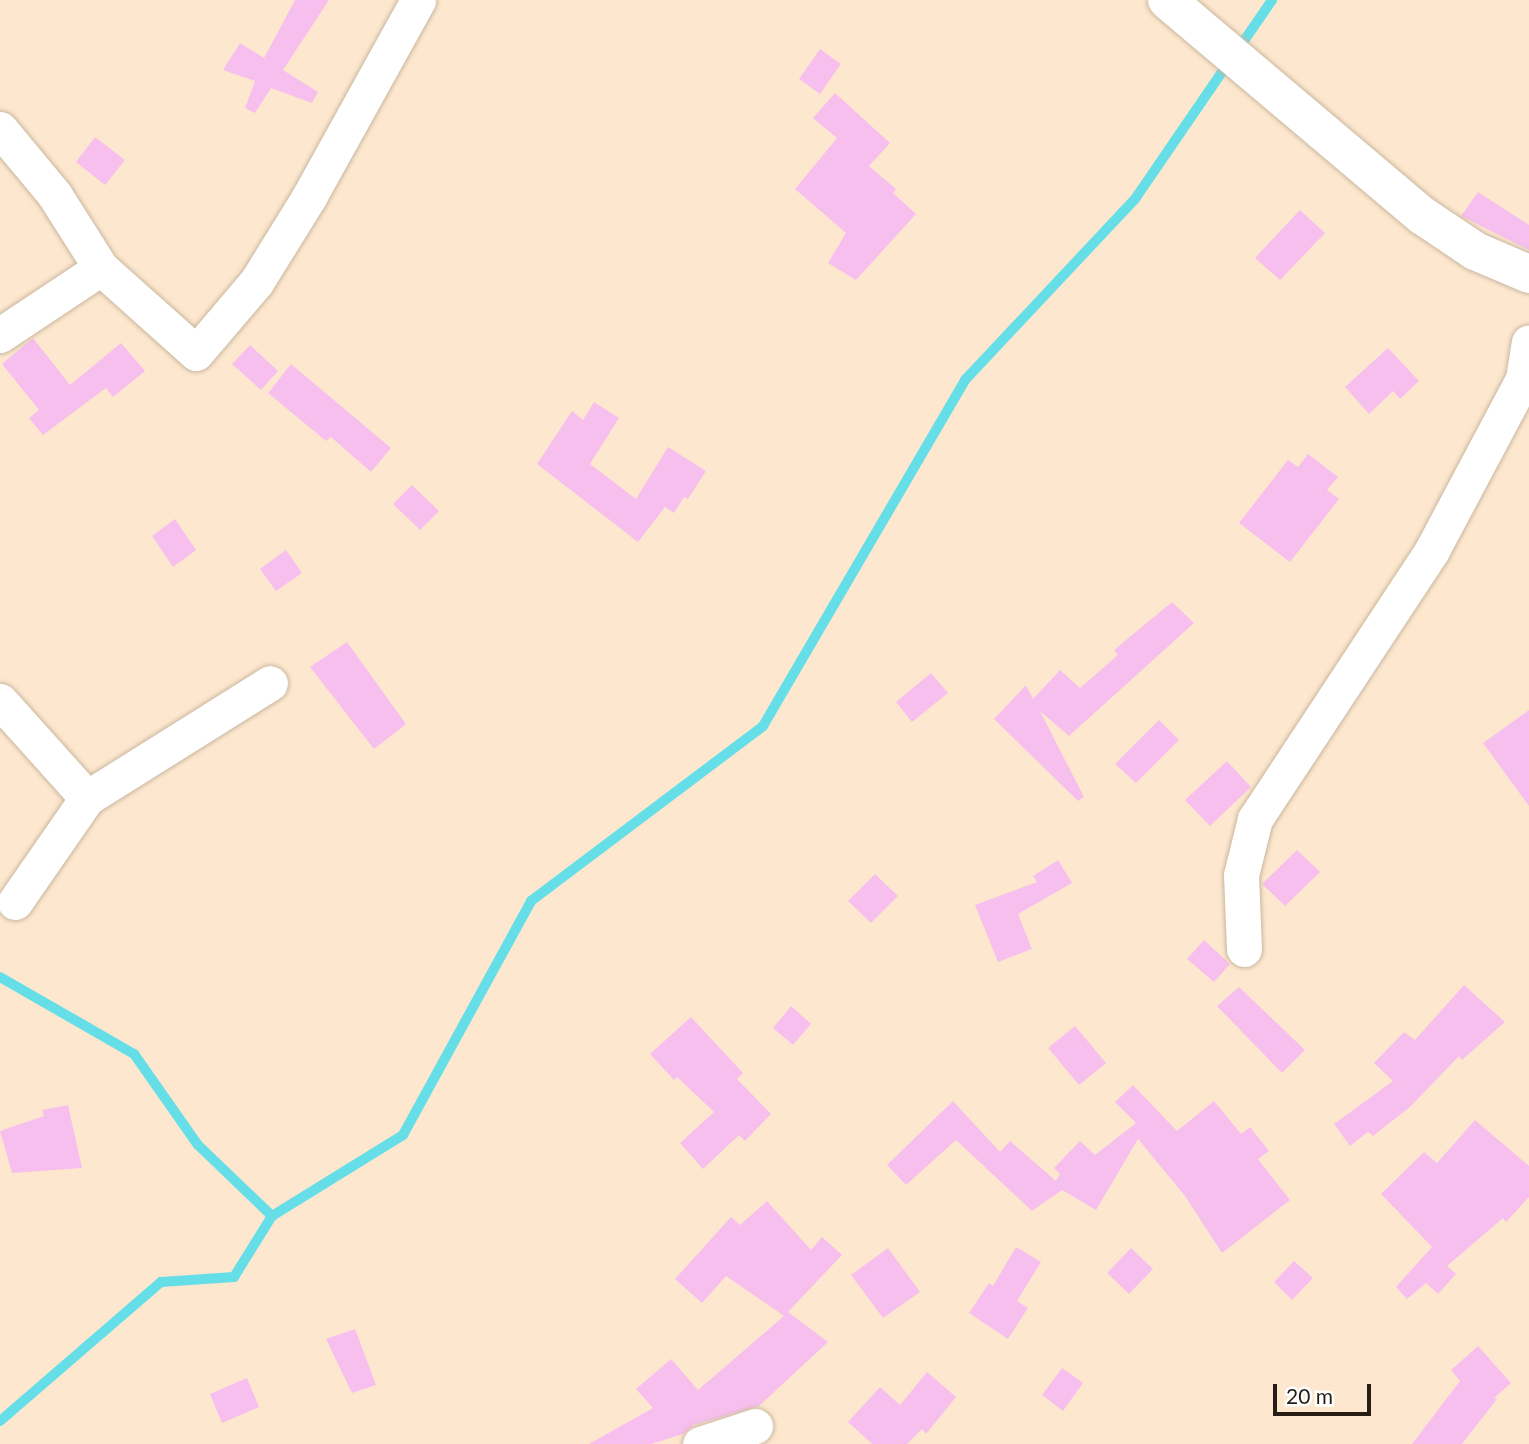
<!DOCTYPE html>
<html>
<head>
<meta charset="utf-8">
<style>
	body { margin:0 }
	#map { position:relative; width:1529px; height:1444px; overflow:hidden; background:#fde8cf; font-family:Lato,sans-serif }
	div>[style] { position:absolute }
	.stream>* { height:10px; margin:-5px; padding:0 5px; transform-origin:5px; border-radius:5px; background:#66dee8 }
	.building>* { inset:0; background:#f7bfed }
	.roads { filter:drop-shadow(0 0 2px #cab69e) drop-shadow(0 0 2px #cab69e) }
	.minor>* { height:35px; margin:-17.5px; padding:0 17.5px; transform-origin:17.5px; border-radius:17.5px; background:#fff }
	.tertiary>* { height:38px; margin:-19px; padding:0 19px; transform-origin:19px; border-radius:19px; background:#fff }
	span { translate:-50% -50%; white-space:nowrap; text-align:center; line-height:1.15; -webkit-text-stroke:7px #fff; paint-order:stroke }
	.scale { position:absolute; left:1273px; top:1384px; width:98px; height:32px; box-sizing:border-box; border:4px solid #261e15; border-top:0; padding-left:9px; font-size:21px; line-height:24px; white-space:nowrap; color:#261e15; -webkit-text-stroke:5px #fff; paint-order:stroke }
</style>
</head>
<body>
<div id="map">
	<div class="stream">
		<div style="left:1237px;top:51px;width:62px;rotate:-55.5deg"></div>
		<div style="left:0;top:977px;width:155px;rotate:29.9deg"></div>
		<div style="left:134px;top:1054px;width:111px;rotate:54.9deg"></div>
		<div style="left:198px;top:1145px;width:103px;rotate:43.8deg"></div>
		<div style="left:0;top:1421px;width:213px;rotate:-40.8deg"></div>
		<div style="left:161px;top:1282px;width:73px;rotate:-3.9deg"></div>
		<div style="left:234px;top:1277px;width:72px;rotate:-58.1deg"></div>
		<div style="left:272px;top:1216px;width:154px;rotate:-31.7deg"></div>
		<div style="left:403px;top:1135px;width:267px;rotate:-61.3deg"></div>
		<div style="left:531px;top:901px;width:291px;rotate:-37deg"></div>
		<div style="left:763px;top:726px;width:401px;rotate:-59.7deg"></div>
		<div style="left:965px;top:380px;width:248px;rotate:-46.8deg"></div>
		<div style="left:1135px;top:199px;width:165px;rotate:-55.6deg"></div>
	</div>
	<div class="building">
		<div style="clip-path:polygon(295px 0,329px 0,283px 70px,318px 92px,312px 103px,271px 88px,255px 113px,245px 108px,255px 81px,223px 70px,240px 43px,264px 58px)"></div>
		<div style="clip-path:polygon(820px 49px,841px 64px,820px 94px,799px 79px)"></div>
		<div style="clip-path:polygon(835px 93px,890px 143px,869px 166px,896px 189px,893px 193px,916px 214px,856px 280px,828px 263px,846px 233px,795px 189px,837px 138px,813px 118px)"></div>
		<div style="clip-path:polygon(95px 137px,125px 160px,105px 185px,76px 162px)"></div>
		<div style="clip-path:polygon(1478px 192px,1529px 225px,1529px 250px,1461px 216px)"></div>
		<div style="clip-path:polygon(1300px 210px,1325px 233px,1280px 280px,1255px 258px)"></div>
		<div style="clip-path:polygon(33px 338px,70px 385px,121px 343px,145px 371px,113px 397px,106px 388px,43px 435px,29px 418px,39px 410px,2px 364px)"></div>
		<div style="clip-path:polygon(250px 345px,278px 371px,261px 390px,232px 364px)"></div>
		<div style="clip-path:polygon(1388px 348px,1419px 381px,1400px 399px,1393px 391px,1369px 414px,1345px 387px)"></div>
		<div style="clip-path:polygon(291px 364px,391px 448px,371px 472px,331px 437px,326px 441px,268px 393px)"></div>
		<div style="clip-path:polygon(594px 402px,619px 418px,590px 464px,636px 499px,668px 447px,706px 471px,688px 499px,684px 497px,674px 513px,665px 507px,638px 542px,537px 464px,572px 411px,583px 420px)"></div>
		<div style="clip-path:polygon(1308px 454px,1338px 477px,1327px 490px,1339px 499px,1290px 562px,1239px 523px,1288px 460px,1298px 467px)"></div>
		<div style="clip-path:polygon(412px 485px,439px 511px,420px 530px,393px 504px)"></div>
		<div style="clip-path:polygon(175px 519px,196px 550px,173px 567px,152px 536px)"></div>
		<div style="clip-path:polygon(286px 550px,302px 573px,276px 591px,260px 569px)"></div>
		<div style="clip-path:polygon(1172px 602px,1194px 623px,1069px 736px,1040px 711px,1084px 797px,1078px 801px,994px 719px,1026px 685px,1033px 699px,1060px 670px,1080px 688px,1118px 655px,1114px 650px)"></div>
		<div style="clip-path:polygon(347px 642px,406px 724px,374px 749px,310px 667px)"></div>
		<div style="clip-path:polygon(931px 673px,948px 693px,912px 722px,896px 702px)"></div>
		<div style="clip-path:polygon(1529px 710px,1529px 806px,1483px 743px)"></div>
		<div style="clip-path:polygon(1159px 720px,1179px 740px,1136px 783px,1115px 764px)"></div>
		<div style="clip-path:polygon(1227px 761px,1251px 787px,1210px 826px,1185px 800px)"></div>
		<div style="clip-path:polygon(1297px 850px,1320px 872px,1285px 906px,1262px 884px)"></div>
		<div style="clip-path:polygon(1058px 860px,1072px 883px,1018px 914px,1032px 949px,998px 962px,975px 905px,1037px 882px,1033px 876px)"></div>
		<div style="clip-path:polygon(875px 874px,898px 896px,871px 923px,848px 901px)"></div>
		<div style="clip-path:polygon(1204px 940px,1230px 964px,1214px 982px,1187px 959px)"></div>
		<div style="clip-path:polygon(1464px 985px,1505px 1022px,1462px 1060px,1459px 1056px,1410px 1107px,1373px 1136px,1368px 1132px,1350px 1146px,1334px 1124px,1393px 1081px,1374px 1063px,1404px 1032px,1415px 1040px)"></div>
		<div style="clip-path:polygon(1239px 987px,1305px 1050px,1282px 1073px,1217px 1006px)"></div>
		<div style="clip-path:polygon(791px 1006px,811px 1024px,793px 1045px,773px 1028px)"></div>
		<div style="clip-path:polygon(691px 1017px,743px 1073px,737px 1079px,771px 1114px,745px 1141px,739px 1135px,703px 1169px,680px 1143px,714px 1112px,677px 1077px,674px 1080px,650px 1054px)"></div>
		<div style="clip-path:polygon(1075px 1026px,1106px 1063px,1079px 1085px,1048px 1048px)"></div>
		<div style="clip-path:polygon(1133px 1085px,1177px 1131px,1214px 1101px,1241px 1134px,1250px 1127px,1269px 1151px,1258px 1159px,1290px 1200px,1222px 1253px,1185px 1196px,1138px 1139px,1096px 1210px,1062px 1190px,1032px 1211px,956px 1140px,906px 1185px,887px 1165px,953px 1101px,1000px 1152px,1010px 1141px,1056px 1181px,1060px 1174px,1054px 1168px,1080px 1141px,1095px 1155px,1136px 1123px,1115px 1102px)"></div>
		<div style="clip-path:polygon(68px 1105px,82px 1168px,12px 1173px,0 1131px,44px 1116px,42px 1110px)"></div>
		<div style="clip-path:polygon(1475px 1120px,1529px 1166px,1529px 1197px,1506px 1222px,1503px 1218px,1447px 1266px,1456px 1274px,1438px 1294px,1426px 1283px,1407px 1299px,1396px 1287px,1432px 1247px,1381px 1194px,1424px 1152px,1437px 1163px)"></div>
		<div style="clip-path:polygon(767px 1201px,811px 1250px,822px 1237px,842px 1255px,788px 1312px,828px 1342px,759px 1406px,694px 1425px,683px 1434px,651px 1444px,589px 1444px,653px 1408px,636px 1389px,671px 1359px,698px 1390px,784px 1316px,726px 1276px,702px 1303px,675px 1279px,731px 1217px,740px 1225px)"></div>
		<div style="clip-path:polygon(1016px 1247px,1041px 1262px,1017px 1301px,1028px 1308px,1008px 1339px,969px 1313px,989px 1283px,993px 1286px)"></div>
		<div style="clip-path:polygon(888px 1248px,920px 1292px,883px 1318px,851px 1275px)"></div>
		<div style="clip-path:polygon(1131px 1248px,1153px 1269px,1129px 1294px,1107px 1273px)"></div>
		<div style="clip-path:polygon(1294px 1261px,1313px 1278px,1292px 1300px,1274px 1282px)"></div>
		<div style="clip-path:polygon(355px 1329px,376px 1385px,352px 1393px,326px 1339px)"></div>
		<div style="clip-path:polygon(1478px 1346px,1511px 1383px,1494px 1398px,1497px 1399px,1462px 1444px,1412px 1444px,1460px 1381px,1451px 1370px)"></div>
		<div style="clip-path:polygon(1062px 1368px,1083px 1383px,1063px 1411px,1042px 1395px)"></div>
		<div style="clip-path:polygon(927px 1372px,956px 1397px,926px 1434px,922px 1429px,907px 1444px,872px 1444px,848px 1422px,880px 1387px,900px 1405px)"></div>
		<div style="clip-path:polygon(247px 1378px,259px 1407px,222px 1423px,210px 1394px)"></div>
	</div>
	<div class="roads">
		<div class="minor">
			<div style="left:0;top:129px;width:85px;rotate:50.3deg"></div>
			<div style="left:54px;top:194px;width:88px;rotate:57.6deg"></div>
			<div style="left:101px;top:268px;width:127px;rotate:41.8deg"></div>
			<div style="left:196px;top:353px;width:94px;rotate:-49.7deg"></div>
			<div style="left:257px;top:281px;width:99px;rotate:-58.2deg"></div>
			<div style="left:309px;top:197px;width:225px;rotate:-61deg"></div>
			<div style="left:0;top:335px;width:121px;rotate:-33.6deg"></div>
			<div style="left:0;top:701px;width:130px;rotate:48.1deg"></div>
			<div style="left:15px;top:902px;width:126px;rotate:-55.3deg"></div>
			<div style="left:87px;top:798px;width:216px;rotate:-32.1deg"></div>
			<div style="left:1244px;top:949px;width:74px;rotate:-92.3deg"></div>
			<div style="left:1241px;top:875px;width:58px;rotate:-76deg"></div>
			<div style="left:1255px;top:819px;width:320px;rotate:-56.6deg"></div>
			<div style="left:1431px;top:552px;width:196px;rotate:-62deg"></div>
			<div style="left:1523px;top:379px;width:37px;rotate:-81deg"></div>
			<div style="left:700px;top:1444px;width:58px;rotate:-18.1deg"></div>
		</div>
		<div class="tertiary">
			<div style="left:1167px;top:0;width:335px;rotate:40.2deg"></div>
			<div style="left:1423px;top:216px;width:63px;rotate:33.9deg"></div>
			<div style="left:1475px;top:251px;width:59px;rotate:23.1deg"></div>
		</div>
	</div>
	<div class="scale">20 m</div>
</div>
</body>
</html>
